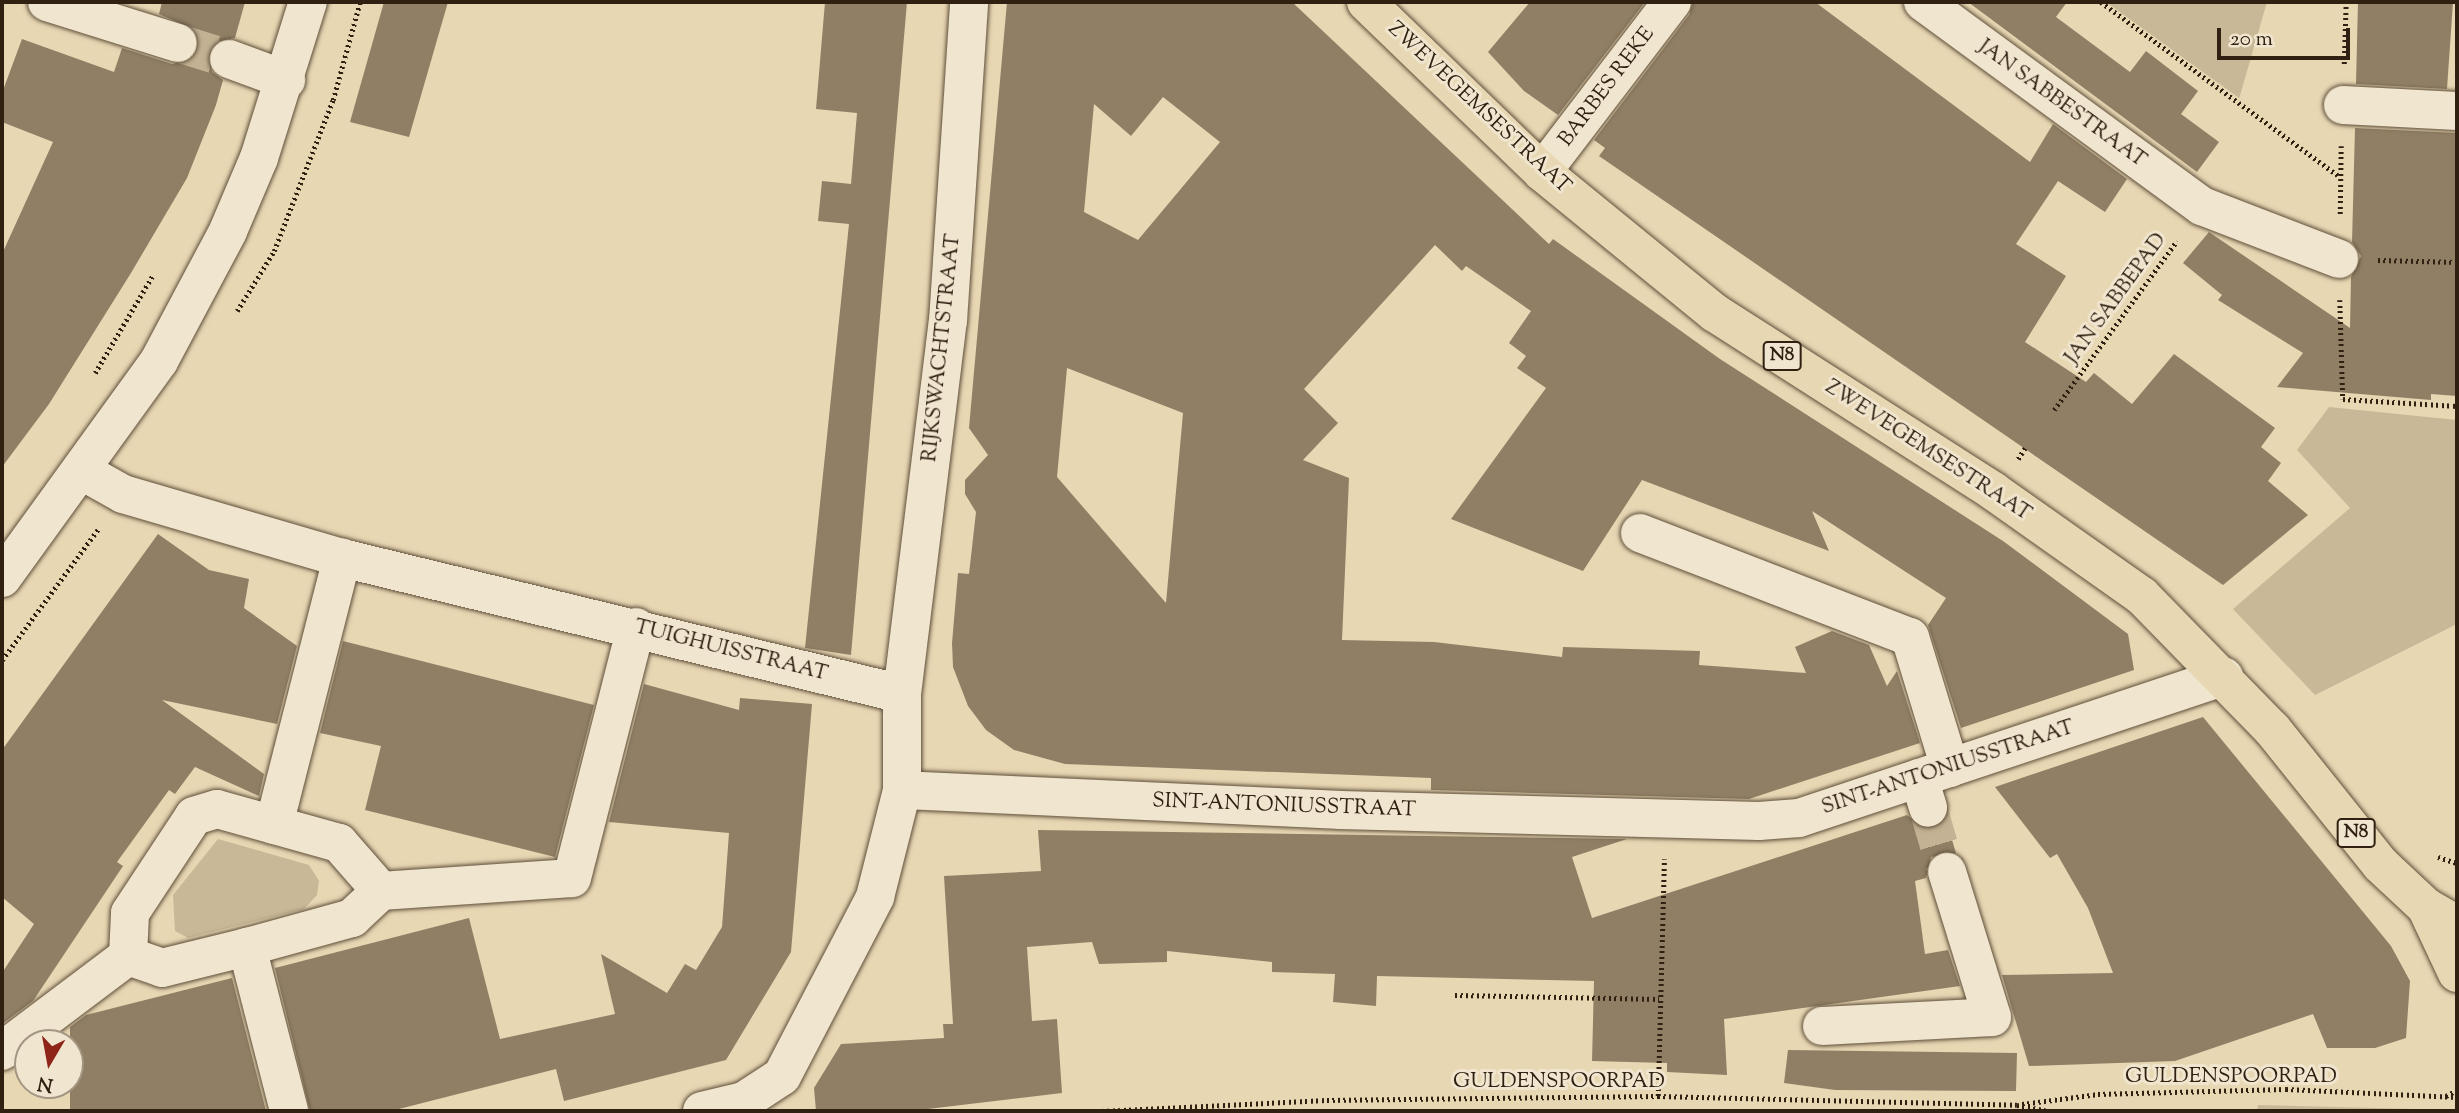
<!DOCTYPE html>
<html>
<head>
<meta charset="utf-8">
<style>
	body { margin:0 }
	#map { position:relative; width:2459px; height:1113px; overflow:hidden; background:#e8d7b3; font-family:"Sorts Mill Goudy",serif }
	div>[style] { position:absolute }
	.green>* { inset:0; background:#c9b897 }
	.building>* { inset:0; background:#907f65 }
	.minor-tunnel>* { height:38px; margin-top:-19px; transform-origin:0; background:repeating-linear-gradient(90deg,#c3b293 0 38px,transparent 0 57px) }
	.path>* { height:4.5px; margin-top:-2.25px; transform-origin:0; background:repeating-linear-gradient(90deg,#302011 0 2px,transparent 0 5.5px) }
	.roads { filter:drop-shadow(0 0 2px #5e4e3a) drop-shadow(0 0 2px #5e4e3a) }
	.minor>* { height:38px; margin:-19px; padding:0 19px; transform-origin:19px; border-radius:19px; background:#f0e5ce }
	.major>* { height:38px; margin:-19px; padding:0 19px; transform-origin:19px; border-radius:19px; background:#e8d7b3 }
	span { translate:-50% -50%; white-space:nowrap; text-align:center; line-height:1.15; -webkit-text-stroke:6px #f0e5ce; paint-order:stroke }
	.shield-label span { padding:2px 5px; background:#f0e5ce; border:2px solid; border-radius:5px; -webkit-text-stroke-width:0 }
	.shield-label { font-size:19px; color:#302011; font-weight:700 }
	.street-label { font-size:21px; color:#302011 }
	.frame { position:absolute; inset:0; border:4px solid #302011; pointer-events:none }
	.north { position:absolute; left:14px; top:1029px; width:70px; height:70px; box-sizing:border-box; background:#f0e5ce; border:2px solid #a39682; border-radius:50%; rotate:190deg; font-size:19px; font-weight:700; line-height:28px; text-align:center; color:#302011 }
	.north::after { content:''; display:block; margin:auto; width:24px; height:32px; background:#8f2418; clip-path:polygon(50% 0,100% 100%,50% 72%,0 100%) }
	.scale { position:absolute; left:2217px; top:28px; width:133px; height:32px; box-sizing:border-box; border:4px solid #302011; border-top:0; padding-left:9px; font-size:21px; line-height:24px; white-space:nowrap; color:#302011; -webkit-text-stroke:5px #f0e5ce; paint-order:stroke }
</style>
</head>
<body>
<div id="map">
	<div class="green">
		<div style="clip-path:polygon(2106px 2px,2267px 2px,2239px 99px,2239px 98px)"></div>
		<div style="clip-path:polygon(2329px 407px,2457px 420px,2457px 624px,2315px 695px,2233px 609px,2350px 508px,2297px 450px)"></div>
		<div style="clip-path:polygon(218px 839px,309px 865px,319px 881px,317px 895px,304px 909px,188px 938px,175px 931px,173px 895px)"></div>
		<div style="clip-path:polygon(2258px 1105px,2457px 1110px,2457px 1111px,2257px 1111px)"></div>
	</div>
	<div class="building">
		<div style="clip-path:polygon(162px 2px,245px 2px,235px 38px,216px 42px,208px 52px,212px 72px,223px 80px,216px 105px,187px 178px,131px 273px,49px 404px,2px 467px,2px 254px,53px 142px,2px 122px,2px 93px,22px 39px,114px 72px,122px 48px,172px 64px,192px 59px,199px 49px,194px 29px,159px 14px)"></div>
		<div style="clip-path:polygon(384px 2px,448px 2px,409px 137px,350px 122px)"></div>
		<div style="clip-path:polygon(825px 2px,907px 2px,851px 655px,805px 648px,849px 224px,818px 221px,822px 181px,851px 184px,857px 113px,816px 109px)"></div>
		<div style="clip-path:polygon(evenodd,1007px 2px,1292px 2px,1549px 244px,1553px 239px,1720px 359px,2003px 541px,2128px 634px,2134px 670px,1961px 728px,1928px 625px,1946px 598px,1812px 511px,1829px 551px,1642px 480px,1583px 571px,1451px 519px,1546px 388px,1517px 368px,1526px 356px,1509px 343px,1531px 311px,1466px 266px,1462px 271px,1435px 245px,1304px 389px,1338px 423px,1303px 460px,1349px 478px,1342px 640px,1434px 642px,1562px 657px,1563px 647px,1700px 651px,1699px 665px,1806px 673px,1795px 647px,1832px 631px,1869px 645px,1887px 686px,1897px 671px,1920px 743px,1749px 799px,1431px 790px,1431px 778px,1065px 764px,1014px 750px,986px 730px,968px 706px,953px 667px,952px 643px,958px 573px,969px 574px,976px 512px,965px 494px,965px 480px,988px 455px,969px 428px,1007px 2px,1163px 97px,1220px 142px,1138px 240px,1084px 212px,1094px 104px,1131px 136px,1163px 97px,1007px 2px,1067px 368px,1183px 413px,1166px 603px,1057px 477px,1067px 368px)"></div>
		<div style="clip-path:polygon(1530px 2px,1645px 2px,1558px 115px,1524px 91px,1488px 52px)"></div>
		<div style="clip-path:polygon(1693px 2px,1815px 2px,2030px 162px,2053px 124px,2127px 179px,2105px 212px,2058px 181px,2016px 244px,2066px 276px,2025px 342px,2086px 382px,2094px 373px,2132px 404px,2174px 354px,2275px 428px,2261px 447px,2281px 463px,2268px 481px,2308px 515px,2223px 585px,1599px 156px,1605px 148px,1594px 140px,1689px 15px)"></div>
		<div style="clip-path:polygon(1968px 2px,2067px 2px,2056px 17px,2130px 72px,2146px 51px,2198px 91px,2181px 114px,2219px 142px,2197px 172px)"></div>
		<div style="clip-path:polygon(2358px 2px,2453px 2px,2447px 89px,2356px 84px)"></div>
		<div style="clip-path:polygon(2355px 128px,2457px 133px,2457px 396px,2431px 394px,2431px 400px,2277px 387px,2303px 353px,2218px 300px,2222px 295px,2183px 263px,2209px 232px,2350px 328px,2351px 277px,2361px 256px,2352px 242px)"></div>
		<div style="clip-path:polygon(158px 534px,209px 570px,249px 579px,244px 608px,297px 646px,277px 724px,162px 700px,264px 774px,259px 796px,195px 767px,175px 794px,169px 790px,117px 862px,123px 866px,33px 1001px,2px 1024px,2px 973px,34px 924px,2px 897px,2px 750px)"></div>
		<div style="clip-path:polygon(343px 641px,594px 705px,555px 857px,365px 810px,381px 746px,320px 733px)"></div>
		<div style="clip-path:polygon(644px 684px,739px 710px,740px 698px,812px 704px,791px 952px,726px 1060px,564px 1101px,556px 1069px,391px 1111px,310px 1111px,275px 968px,469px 918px,500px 1039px,615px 1014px,601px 954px,667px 993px,685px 964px,696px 970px,722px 927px,729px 833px,609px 822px)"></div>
		<div style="clip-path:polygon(2203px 717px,2391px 946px,2410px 981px,2406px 1038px,2375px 1048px,2327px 1048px,2313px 1014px,2175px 1061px,2029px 1066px,2002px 975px,2113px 973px,2088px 908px,2057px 854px,2050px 858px,1995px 787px)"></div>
		<div style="clip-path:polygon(1907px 815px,1924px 829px,1946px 820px,1956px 853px,1931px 857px,1926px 878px,1915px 881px,1925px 954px,1948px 950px,1960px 986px,1724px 1019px,1727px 1075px,1667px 1072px,1667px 1063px,1592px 1061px,1594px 981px,1377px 976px,1376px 1006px,1333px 1002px,1335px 974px,1272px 972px,1272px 962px,1167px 951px,1167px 962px,1099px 964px,1092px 942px,1027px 947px,1032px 1021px,1057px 1019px,1062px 1093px,911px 1111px,816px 1111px,814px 1088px,841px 1044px,944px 1038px,943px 1024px,953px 1024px,944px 876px,1041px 871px,1038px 830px,1627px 839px,1572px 857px,1592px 918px)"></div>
		<div style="clip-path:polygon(232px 978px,266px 1111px,70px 1111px,70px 1027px,86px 1015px)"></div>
		<div style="clip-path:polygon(1788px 1050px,2017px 1053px,2016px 1091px,1835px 1090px,1784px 1083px)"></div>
	</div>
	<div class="minor-tunnel">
		<div style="left:178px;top:43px;width:53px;rotate:17.4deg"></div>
		<div style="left:1928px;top:808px;width:67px;rotate:73.5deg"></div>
	</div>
	<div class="path">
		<div style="left:2101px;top:2px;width:296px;rotate:36.2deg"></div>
		<div style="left:2344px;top:64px;width:62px;rotate:-88.2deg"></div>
		<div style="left:2340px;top:214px;width:68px;rotate:-89.2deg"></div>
		<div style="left:2378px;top:260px;width:79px;rotate:1.5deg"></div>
		<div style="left:2340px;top:300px;width:99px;rotate:88.3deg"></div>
		<div style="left:2343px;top:399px;width:114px;rotate:3.5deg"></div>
		<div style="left:237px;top:311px;width:70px;rotate:-58.3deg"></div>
		<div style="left:274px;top:251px;width:162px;rotate:-68.7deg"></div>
		<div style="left:333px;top:100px;width:102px;rotate:-74.6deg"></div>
		<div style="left:95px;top:373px;width:114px;rotate:-59.4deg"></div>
		<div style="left:2054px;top:410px;width:209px;rotate:-54deg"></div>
		<div style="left:2018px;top:459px;width:13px;rotate:-58deg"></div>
		<div style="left:2px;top:660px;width:164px;rotate:-53.7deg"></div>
		<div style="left:2438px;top:857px;width:20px;rotate:18deg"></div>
		<div style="left:1455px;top:995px;width:204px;rotate:1.1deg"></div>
		<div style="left:1658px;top:1096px;width:237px;rotate:-88.5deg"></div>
		<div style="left:2446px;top:1096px;width:13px;rotate:-29deg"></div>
		<div style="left:2022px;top:1104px;width:77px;rotate:-7.5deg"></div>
		<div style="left:2098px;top:1094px;width:188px;rotate:-1.5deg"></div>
		<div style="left:2286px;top:1089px;width:171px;rotate:2.7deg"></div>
		<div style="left:1102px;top:1111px;width:225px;rotate:-2.8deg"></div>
		<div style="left:1327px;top:1100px;width:331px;rotate:-0.7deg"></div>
		<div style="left:1658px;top:1096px;width:359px;rotate:1.4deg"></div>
		<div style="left:2017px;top:1105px;width:33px;rotate:11deg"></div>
	</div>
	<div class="roads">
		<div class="minor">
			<div style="left:47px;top:2px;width:137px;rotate:17.4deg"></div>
			<div style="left:1923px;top:2px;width:346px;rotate:36.2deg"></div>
			<div style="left:2202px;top:206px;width:147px;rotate:21.1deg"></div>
			<div style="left:229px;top:59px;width:61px;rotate:20.2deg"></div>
			<div style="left:2343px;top:105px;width:114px;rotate:3deg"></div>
			<div style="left:1542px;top:172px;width:214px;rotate:-52.6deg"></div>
			<div style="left:82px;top:471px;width:47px;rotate:29.3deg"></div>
			<div style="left:123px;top:494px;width:228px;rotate:16.3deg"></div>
			<div style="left:342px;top:558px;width:576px;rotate:13.65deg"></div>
			<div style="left:1640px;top:533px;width:289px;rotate:21.1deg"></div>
			<div style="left:1910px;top:637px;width:137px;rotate:73deg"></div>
			<div style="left:2px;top:578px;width:268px;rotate:-54.1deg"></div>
			<div style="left:159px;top:361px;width:147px;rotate:-62deg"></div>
			<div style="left:228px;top:231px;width:79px;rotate:-67deg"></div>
			<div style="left:259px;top:158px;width:164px;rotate:-72.6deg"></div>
			<div style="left:1919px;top:778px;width:31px;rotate:73deg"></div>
			<div style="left:902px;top:790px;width:438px;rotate:2.6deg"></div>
			<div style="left:1340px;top:810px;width:419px;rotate:1.5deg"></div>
			<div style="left:1759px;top:821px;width:40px;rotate:-4.3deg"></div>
			<div style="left:1799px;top:818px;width:448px;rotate:-18.4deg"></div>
			<div style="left:274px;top:825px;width:276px;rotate:-75.7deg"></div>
			<div style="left:247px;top:947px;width:169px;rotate:75.6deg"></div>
			<div style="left:128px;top:956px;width:36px;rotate:19deg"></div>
			<div style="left:162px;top:968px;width:88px;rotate:-13.9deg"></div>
			<div style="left:247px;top:947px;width:109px;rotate:-15.4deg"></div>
			<div style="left:352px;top:918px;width:40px;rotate:-43deg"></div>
			<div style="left:381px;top:891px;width:191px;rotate:-3.9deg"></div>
			<div style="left:572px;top:878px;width:259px;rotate:-75.7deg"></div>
			<div style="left:128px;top:956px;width:43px;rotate:-87.3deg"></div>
			<div style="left:130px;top:913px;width:116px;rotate:-56.6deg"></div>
			<div style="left:194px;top:816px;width:24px;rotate:-17deg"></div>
			<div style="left:217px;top:809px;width:127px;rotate:15.6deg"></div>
			<div style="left:339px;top:843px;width:64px;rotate:48.8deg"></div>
			<div style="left:1822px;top:1026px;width:170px;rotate:-3deg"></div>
			<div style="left:1992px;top:1017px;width:152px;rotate:-107.2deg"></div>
			<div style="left:2px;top:1051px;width:158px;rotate:-37deg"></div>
			<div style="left:702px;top:1111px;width:43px;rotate:-13.4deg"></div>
			<div style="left:744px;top:1101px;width:45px;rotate:-33.3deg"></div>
			<div style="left:782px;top:1076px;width:202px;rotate:-62.5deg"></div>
			<div style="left:875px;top:897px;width:110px;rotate:-75.8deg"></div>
			<div style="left:902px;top:790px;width:96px;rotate:-90deg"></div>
			<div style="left:902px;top:694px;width:376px;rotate:-83deg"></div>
			<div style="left:948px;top:321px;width:320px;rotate:-86.2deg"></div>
		</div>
		<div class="major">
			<div style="left:1366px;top:2px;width:245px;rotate:44deg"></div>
			<div style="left:1542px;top:172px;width:223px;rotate:39.2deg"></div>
			<div style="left:1715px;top:313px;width:330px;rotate:32.6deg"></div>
			<div style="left:1993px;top:491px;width:182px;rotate:35.2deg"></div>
			<div style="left:2142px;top:596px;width:186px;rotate:45.7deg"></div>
			<div style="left:2272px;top:729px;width:174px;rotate:51.3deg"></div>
			<div style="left:2381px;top:865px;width:62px;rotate:43deg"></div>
			<div style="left:2426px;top:907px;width:36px;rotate:30deg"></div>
			<div style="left:2426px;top:907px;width:73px;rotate:64.8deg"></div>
		</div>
	</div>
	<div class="shield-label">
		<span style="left:1782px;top:356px">N8</span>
		<span style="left:2356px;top:833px">N8</span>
	</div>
	<div class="street-label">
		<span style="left:1607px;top:87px;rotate:-53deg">BARBES REKE</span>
		<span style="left:2062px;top:104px;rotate:36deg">JAN SABBESTRAAT</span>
		<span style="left:1479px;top:108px;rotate:43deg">ZWEVEGEMSESTRAAT</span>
		<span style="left:2116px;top:299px;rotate:-54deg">JAN SABBEPAD</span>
		<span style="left:942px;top:348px;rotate:-84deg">RIJKSWACHTSTRAAT</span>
		<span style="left:1928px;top:451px;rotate:33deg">ZWEVEGEMSESTRAAT</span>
		<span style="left:731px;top:651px;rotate:14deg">TUIGHUISSTRAAT</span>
		<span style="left:1948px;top:768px;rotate:-18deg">SINT-ANTONIUSSTRAAT</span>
		<span style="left:1284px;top:806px;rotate:2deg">SINT-ANTONIUSSTRAAT</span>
		<span style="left:2231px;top:1077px">GULDENSPOORPAD</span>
		<span style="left:1559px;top:1082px">GULDENSPOORPAD</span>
	</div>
	<div class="frame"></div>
	<div class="north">N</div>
	<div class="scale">20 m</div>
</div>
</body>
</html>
